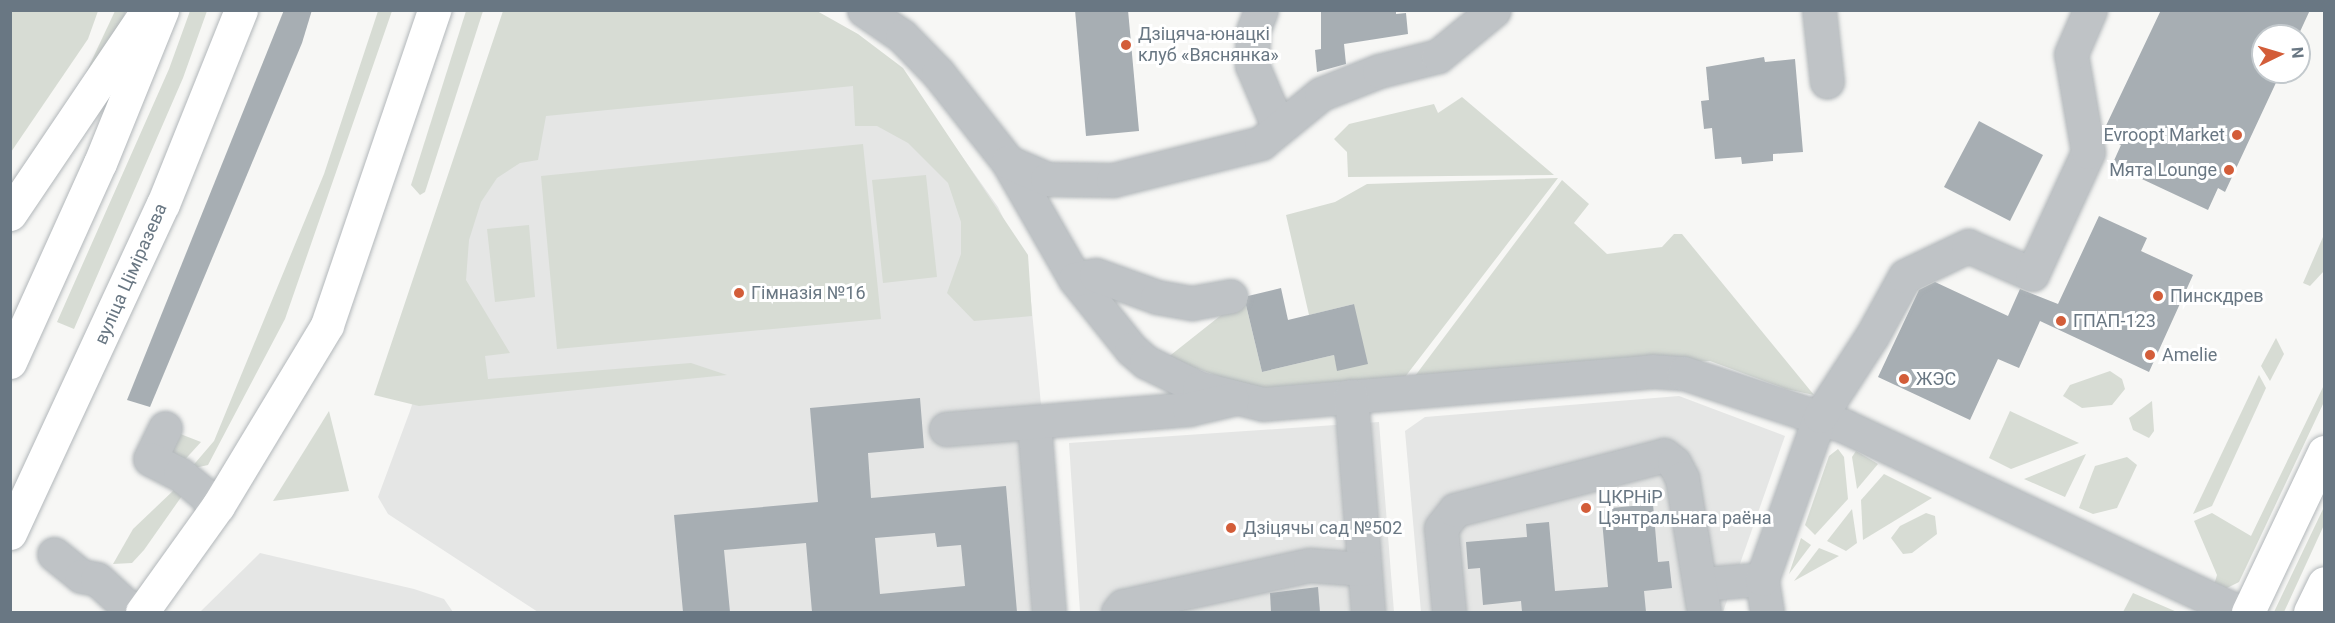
<!DOCTYPE html>
<html>
<head>
<meta charset="utf-8">
<style>
	body { margin:0 }
	#map { position:relative; width:2335px; height:623px; overflow:hidden; background:#f7f7f5; font-family:Roboto,sans-serif }
	div>[style] { position:absolute }
	.built>* { inset:0; background:#e5e6e5 }
	.green>* { inset:0; background:#d7dcd4 }
	.building>* { inset:0; background:#a7aeb3 }
	.roads { filter:drop-shadow(0 0 2px #b2b7ba) drop-shadow(0 0 2px #b2b7ba) }
	.minor>* { height:33px; margin:-16.5px; padding:0 16.5px; transform-origin:16.5px; border-radius:16.5px; background:#bfc3c6 }
	.major>* { height:33px; margin:-16.5px; padding:0 16.5px; transform-origin:16.5px; border-radius:16.5px; background:#fff }
	.dots>* { width:16px; height:16px; translate:-50% -50%; box-sizing:border-box; border:3px solid #fff; border-radius:50% }
	span { translate:-50% -50%; white-space:nowrap; text-align:center; line-height:1.15; -webkit-text-stroke:6px #fff; paint-order:stroke }
	.poi-label { font-size:18px; color:#697783 }
	.left { translate:0 -50%; text-align:left }
	.right { translate:-100% -50%; text-align:right }
	.street-label { font-size:18px; color:#697783 }
	.frame { position:absolute; inset:0; border:12px solid #697783; pointer-events:none }
	.north { position:absolute; left:2251px; top:24px; width:60px; height:60px; box-sizing:border-box; background:#fff; border:2px solid #c3c9cd; border-radius:50%; rotate:85deg; font-size:16px; font-weight:700; line-height:24px; text-align:center; color:#697783 }
	.north::after { content:''; display:block; margin:auto; width:21px; height:27px; background:#d35d39; clip-path:polygon(50% 0,100% 100%,50% 72%,0 100%) }
</style>
</head>
<body>
<div id="map">
	<div class="built">
		<div style="clip-path:polygon(538px 11px,900px 69px,998px 207px,1028px 270px,1061px 612px,538px 612px,388px 514px,378px 497px,410px 411px)"></div>
		<div style="clip-path:polygon(1679px 396px,1785px 436px,1723px 612px,1421px 612px,1405px 431px,1425px 417px)"></div>
		<div style="clip-path:polygon(1379px 422px,1394px 612px,1080px 612px,1069px 443px)"></div>
		<div style="clip-path:polygon(260px 553px,414px 589px,444px 599px,453px 612px,200px 612px)"></div>
	</div>
	<div class="green">
		<div style="clip-path:polygon(11px 10px,98px 11px,88px 39px,11px 152px)"></div>
		<div style="clip-path:polygon(115px 11px,126px 11px,116px 36px,83px 79px)"></div>
		<div style="clip-path:polygon(190px 11px,207px 11px,183px 78px,74px 329px,57px 322px,169px 69px)"></div>
		<div style="clip-path:polygon(378px 11px,392px 11px,285px 319px,208px 465px,190px 469px,214px 441px,324px 174px)"></div>
		<div style="clip-path:polygon(466px 11px,483px 11px,425px 192px,420px 195px,411px 185px)"></div>
		<div style="clip-path:polygon(503px 11px,817px 11px,858px 34px,903px 68px,1028px 255px,1032px 316px,974px 321px,947px 293px,961px 254px,961px 222px,948px 183px,908px 143px,877px 126px,855px 126px,853px 86px,546px 116px,538px 160px,520px 163px,497px 178px,481px 202px,469px 240px,466px 280px,510px 353px,485px 356px,488px 379px,691px 363px,727px 375px,419px 406px,374px 395px)"></div>
		<div style="clip-path:polygon(1462px 97px,1554px 175px,1348px 177px,1347px 152px,1334px 139px,1349px 124px,1434px 104px,1438px 113px)"></div>
		<div style="clip-path:polygon(863px 144px,881px 319px,557px 349px,541px 176px)"></div>
		<div style="clip-path:polygon(926px 175px,937px 277px,883px 283px,872px 180px)"></div>
		<div style="clip-path:polygon(1558px 178px,1405px 377px,1257px 390px,1167px 358px,1244px 297px,1262px 372px,1334px 355px,1338px 371px,1354px 304px,1309px 315px,1286px 215px,1335px 202px,1367px 184px)"></div>
		<div style="clip-path:polygon(1562px 180px,1589px 204px,1574px 223px,1607px 254px,1662px 247px,1674px 234px,1682px 234px,1814px 395px,1786px 389px,1710px 361px,1415px 376px)"></div>
		<div style="clip-path:polygon(529px 225px,535px 297px,495px 302px,487px 229px)"></div>
		<div style="clip-path:polygon(2323px 237px,2324px 271px,2310px 286px,2303px 283px)"></div>
		<div style="clip-path:polygon(2276px 338px,2284px 354px,2270px 381px,2261px 366px)"></div>
		<div style="clip-path:polygon(2110px 371px,2122px 379px,2125px 389px,2112px 405px,2082px 408px,2063px 396px,2070px 385px)"></div>
		<div style="clip-path:polygon(2259px 375px,2266px 388px,2212px 506px,2193px 514px)"></div>
		<div style="clip-path:polygon(2324px 385px,2324px 402px,2239px 582px,2225px 589px,2214px 585px,2217px 575px,2194px 521px,2212px 513px,2251px 536px)"></div>
		<div style="clip-path:polygon(2152px 401px,2154px 431px,2149px 438px,2133px 430px,2129px 418px)"></div>
		<div style="clip-path:polygon(329px 411px,349px 491px,273px 501px)"></div>
		<div style="clip-path:polygon(2010px 411px,2079px 443px,2011px 469px,1989px 458px)"></div>
		<div style="clip-path:polygon(170px 430px,201px 442px,180px 465px,163px 444px)"></div>
		<div style="clip-path:polygon(1838px 449px,1844px 457px,1848px 499px,1815px 535px,1805px 525px,1829px 456px)"></div>
		<div style="clip-path:polygon(1856px 451px,1878px 464px,1857px 489px,1852px 457px)"></div>
		<div style="clip-path:polygon(2086px 454px,2065px 497px,2024px 479px)"></div>
		<div style="clip-path:polygon(2127px 457px,2137px 465px,2117px 508px,2093px 514px,2079px 508px,2095px 466px)"></div>
		<div style="clip-path:polygon(1884px 474px,1932px 498px,1863px 540px,1861px 500px)"></div>
		<div style="clip-path:polygon(175px 489px,184px 493px,144px 550px,132px 563px,113px 564px,133px 529px)"></div>
		<div style="clip-path:polygon(2324px 507px,2324px 525px,2284px 612px,2274px 612px)"></div>
		<div style="clip-path:polygon(1852px 509px,1857px 543px,1846px 551px,1827px 541px)"></div>
		<div style="clip-path:polygon(1926px 513px,1935px 516px,1937px 534px,1912px 553px,1903px 554px,1891px 538px,1900px 526px)"></div>
		<div style="clip-path:polygon(1801px 538px,1811px 545px,1789px 574px)"></div>
		<div style="clip-path:polygon(1819px 548px,1839px 556px,1794px 581px)"></div>
		<div style="clip-path:polygon(2133px 593px,2177px 612px,2123px 612px)"></div>
	</div>
	<div class="building">
		<div style="clip-path:polygon(284px 10px,312px 10px,302px 43px,150px 407px,127px 400px)"></div>
		<div style="clip-path:polygon(1075px 10px,1128px 10px,1139px 131px,1086px 136px)"></div>
		<div style="clip-path:polygon(1321px 10px,1396px 10px,1396px 14px,1406px 13px,1408px 34px,1344px 44px,1346px 64px,1317px 72px,1315px 50px,1321px 49px)"></div>
		<div style="clip-path:polygon(2161px 10px,2310px 10px,2298px 36px,2263px 36px,2263px 72px,2281px 72px,2225px 192px,2218px 188px,2208px 210px,2112px 165px,2121px 145px,2104px 137px,2103px 132px)"></div>
		<div style="clip-path:polygon(1764px 57px,1765px 62px,1795px 59px,1803px 152px,1773px 154px,1773px 161px,1742px 164px,1741px 157px,1715px 159px,1712px 128px,1704px 129px,1701px 101px,1709px 100px,1706px 67px)"></div>
		<div style="clip-path:polygon(1979px 121px,2043px 155px,2010px 221px,1944px 187px)"></div>
		<div style="clip-path:polygon(2099px 216px,2147px 238px,2141px 251px,2193px 275px,2149px 372px,2040px 321px,2019px 368px,1998px 359px,1970px 420px,1878px 377px,1919px 290px,1935px 282px,2008px 316px,2020px 289px,2058px 304px)"></div>
		<div style="clip-path:polygon(1281px 288px,1288px 320px,1354px 304px,1368px 364px,1337px 371px,1334px 355px,1262px 372px,1246px 305px,1248px 296px)"></div>
		<div style="clip-path:polygon(evenodd,920px 398px,924px 448px,868px 453px,871px 498px,1006px 486px,1017px 612px,812px 612px,806px 543px,724px 550px,730px 612px,683px 612px,674px 515px,818px 502px,810px 408px,920px 398px,935px 533px,937px 547px,961px 545px,965px 586px,880px 594px,875px 538px,935px 533px)"></div>
		<div style="clip-path:polygon(1653px 504px,1658px 562px,1669px 561px,1672px 588px,1644px 591px,1646px 612px,1522px 612px,1521px 601px,1483px 605px,1480px 568px,1468px 569px,1466px 542px,1527px 537px,1526px 524px,1549px 522px,1555px 591px,1608px 587px,1601px 509px)"></div>
		<div style="clip-path:polygon(1318px 587px,1320px 612px,1271px 612px,1270px 593px)"></div>
	</div>
	<div class="roads">
		<div class="minor">
			<div style="left:864px;top:10px;width:46px;rotate:34.4deg"></div>
			<div style="left:902px;top:36px;width:52px;rotate:45.8deg"></div>
			<div style="left:938px;top:73px;width:113px;rotate:51.8deg"></div>
			<div style="left:1008px;top:162px;width:135px;rotate:60.2deg"></div>
			<div style="left:1075px;top:279px;width:90px;rotate:51.3deg"></div>
			<div style="left:1131px;top:349px;width:20px;rotate:41deg"></div>
			<div style="left:1146px;top:362px;width:59px;rotate:26.1deg"></div>
			<div style="left:1199px;top:388px;width:66px;rotate:14deg"></div>
			<div style="left:1263px;top:404px;width:390px;rotate:-4.8deg"></div>
			<div style="left:1652px;top:371px;width:32px;rotate:4deg"></div>
			<div style="left:1684px;top:373px;width:169px;rotate:18.3deg"></div>
			<div style="left:1844px;top:426px;width:437px;rotate:25.2deg"></div>
			<div style="left:1261px;top:10px;width:22px;rotate:111deg"></div>
			<div style="left:1253px;top:31px;width:34px;rotate:92deg"></div>
			<div style="left:1252px;top:65px;width:66px;rotate:66.9deg"></div>
			<div style="left:1819px;top:10px;width:72px;rotate:83.7deg"></div>
			<div style="left:1008px;top:162px;width:43px;rotate:23.6deg"></div>
			<div style="left:1047px;top:179px;width:66px;rotate:0.9deg"></div>
			<div style="left:1113px;top:180px;width:153px;rotate:-14deg"></div>
			<div style="left:1261px;top:143px;width:77px;rotate:-39.2deg"></div>
			<div style="left:1321px;top:94px;width:62px;rotate:-21.6deg"></div>
			<div style="left:1379px;top:71px;width:61px;rotate:-14.3deg"></div>
			<div style="left:1438px;top:56px;width:72px;rotate:-39.4deg"></div>
			<div style="left:1075px;top:279px;width:21px;rotate:-11deg"></div>
			<div style="left:1096px;top:275px;width:65px;rotate:19.8deg"></div>
			<div style="left:1157px;top:297px;width:36px;rotate:10deg"></div>
			<div style="left:1192px;top:303px;width:39px;rotate:-10deg"></div>
			<div style="left:1351px;top:396px;width:217px;rotate:85.5deg"></div>
			<div style="left:1034px;top:422px;width:191px;rotate:85.5deg"></div>
			<div style="left:165px;top:428px;width:34px;rotate:116deg"></div>
			<div style="left:150px;top:459px;width:34px;rotate:27deg"></div>
			<div style="left:180px;top:474px;width:50px;rotate:40.1deg"></div>
			<div style="left:946px;top:429px;width:244px;rotate:-4.7deg"></div>
			<div style="left:1189px;top:409px;width:44px;rotate:-13.1deg"></div>
			<div style="left:54px;top:554px;width:35px;rotate:39deg"></div>
			<div style="left:81px;top:576px;width:16px;rotate:11deg"></div>
			<div style="left:97px;top:579px;width:49px;rotate:42.5deg"></div>
			<div style="left:1702px;top:584px;width:60px;rotate:-4.8deg"></div>
			<div style="left:1118px;top:612px;width:8px;rotate:-50deg"></div>
			<div style="left:1123px;top:606px;width:191px;rotate:-12.4deg"></div>
			<div style="left:1310px;top:565px;width:54px;rotate:4.2deg"></div>
			<div style="left:1449px;top:612px;width:84px;rotate:-95.4deg"></div>
			<div style="left:1441px;top:528px;width:23px;rotate:-52deg"></div>
			<div style="left:1455px;top:510px;width:216px;rotate:-14.7deg"></div>
			<div style="left:1664px;top:455px;width:13px;rotate:39deg"></div>
			<div style="left:1674px;top:463px;width:17px;rotate:62deg"></div>
			<div style="left:1682px;top:478px;width:136px;rotate:80.7deg"></div>
			<div style="left:1767px;top:612px;width:33px;rotate:-99deg"></div>
			<div style="left:1762px;top:579px;width:173px;rotate:-70.4deg"></div>
			<div style="left:1820px;top:416px;width:95px;rotate:-57deg"></div>
			<div style="left:1872px;top:336px;width:68px;rotate:-61.2deg"></div>
			<div style="left:1905px;top:276px;width:70px;rotate:-25.5deg"></div>
			<div style="left:1968px;top:246px;width:70px;rotate:23.6deg"></div>
			<div style="left:2032px;top:274px;width:134px;rotate:-65.3deg"></div>
			<div style="left:2088px;top:152px;width:99px;rotate:-99.8deg"></div>
			<div style="left:2071px;top:54px;width:48px;rotate:-66.6deg"></div>
		</div>
		<div class="major">
			<div style="left:10px;top:214px;width:241px;rotate:-56deg"></div>
			<div style="left:10px;top:362px;width:218px;rotate:-65.7deg"></div>
			<div style="left:100px;top:163px;width:165px;rotate:-67.9deg"></div>
			<div style="left:10px;top:533px;width:363px;rotate:-65.1deg"></div>
			<div style="left:163px;top:204px;width:209px;rotate:-68.1deg"></div>
			<div style="left:142px;top:612px;width:130px;rotate:-54.4deg"></div>
			<div style="left:218px;top:506px;width:211px;rotate:-58.9deg"></div>
			<div style="left:327px;top:325px;width:333px;rotate:-71.2deg"></div>
			<div style="left:2248px;top:612px;width:177px;rotate:-64.6deg"></div>
			<div style="left:2310px;top:612px;width:32px;rotate:-64deg"></div>
		</div>
	</div>
	<div class="dots">
		<div style="left:1126px;top:45px;background:#d35d39"></div>
		<div style="left:2237px;top:135px;background:#d35d39"></div>
		<div style="left:2229px;top:170px;background:#d35d39"></div>
		<div style="left:739px;top:293px;background:#d35d39"></div>
		<div style="left:2158px;top:296px;background:#d35d39"></div>
		<div style="left:2061px;top:321px;background:#d35d39"></div>
		<div style="left:2150px;top:355px;background:#d35d39"></div>
		<div style="left:1904px;top:379px;background:#d35d39"></div>
		<div style="left:1586px;top:508px;background:#d35d39"></div>
		<div style="left:1231px;top:528px;background:#d35d39"></div>
	</div>
	<div class="poi-label">
		<span class="left" style="left:1138px;top:45px">Дзіцяча-юнацкі<br>клуб «Вяснянка»</span>
		<span class="right" style="left:2225px;top:135px">Evroopt Market</span>
		<span class="right" style="left:2217px;top:170px">Мята Lounge</span>
		<span class="left" style="left:751px;top:293px">Гімназія №16</span>
		<span class="left" style="left:2170px;top:296px">Пинскдрев</span>
		<span class="left" style="left:2073px;top:321px">ГПАП-123</span>
		<span class="left" style="left:2162px;top:355px">Amelie</span>
		<span class="left" style="left:1916px;top:379px">ЖЭС</span>
		<span class="left" style="left:1598px;top:508px">ЦКРНіР<br>Цэнтральнага раёна</span>
		<span class="left" style="left:1243px;top:528px">Дзіцячы сад №502</span>
	</div>
	<div class="street-label">
		<span style="left:131px;top:274px;rotate:-66deg">вуліца Ціміразева</span>
	</div>
	<div class="frame"></div>
	<div class="north">N</div>
</div>
</body>
</html>
